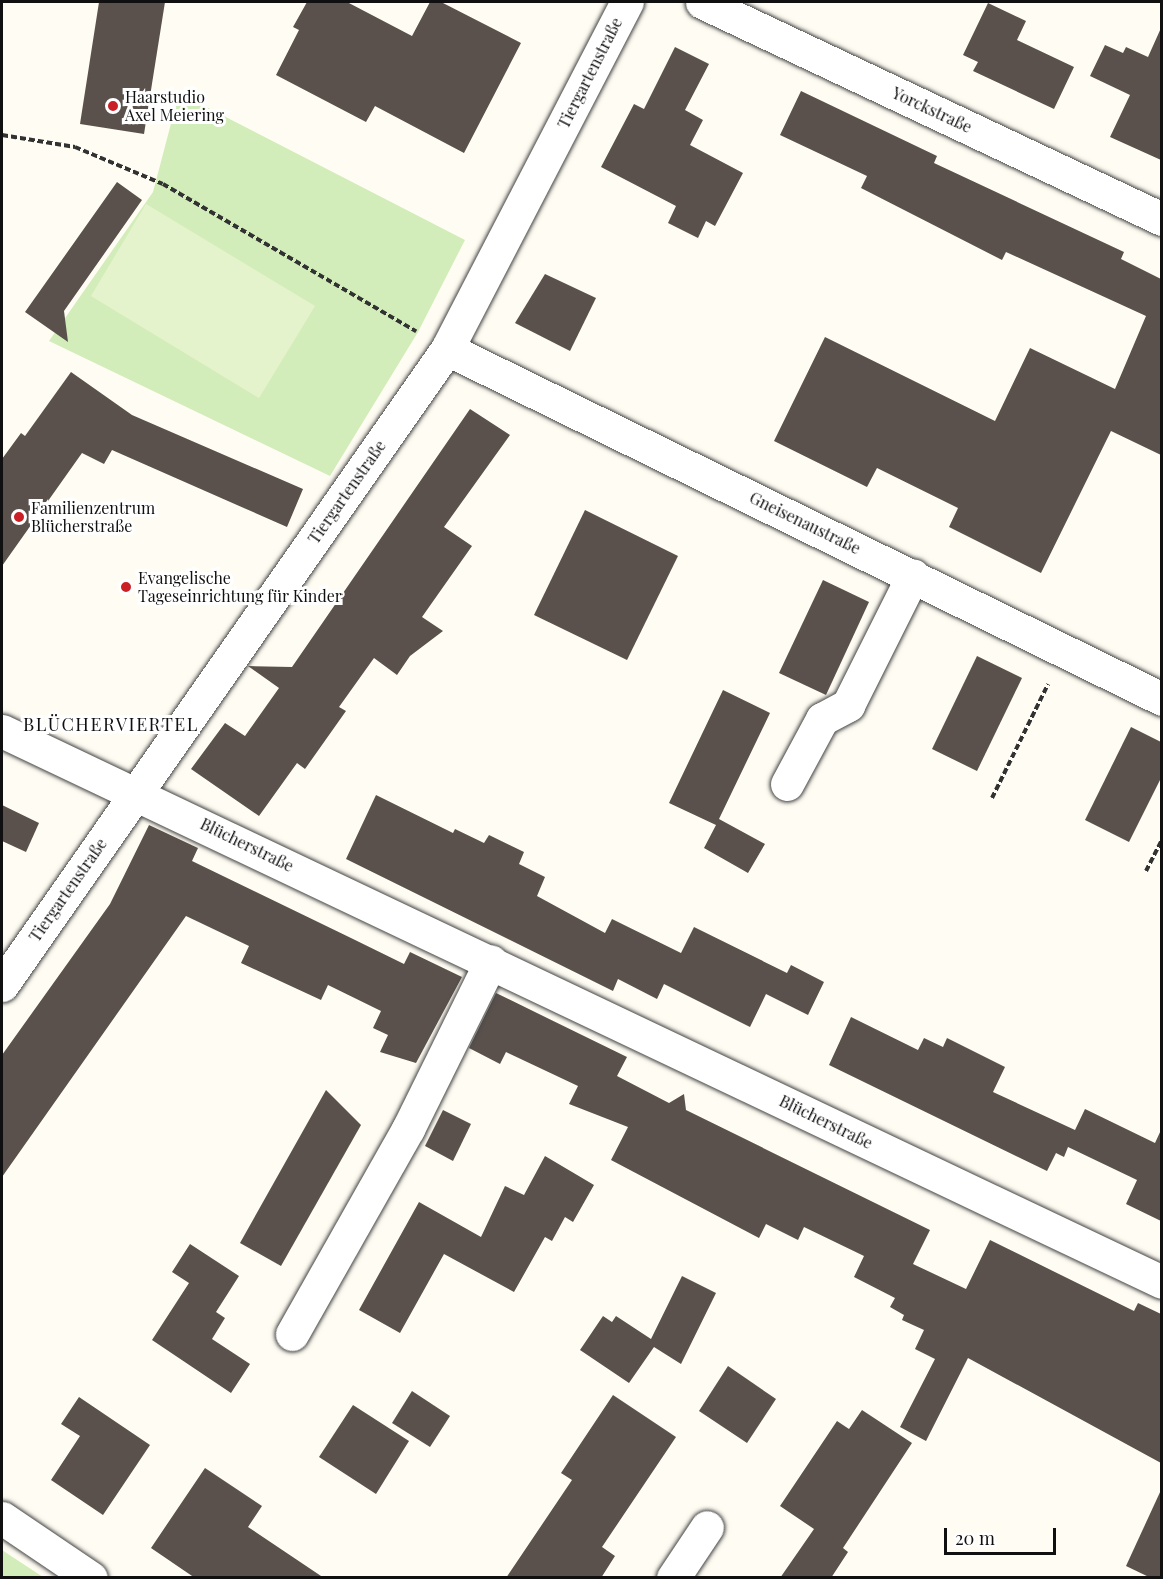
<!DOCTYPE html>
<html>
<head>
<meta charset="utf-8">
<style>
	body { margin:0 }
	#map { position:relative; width:1163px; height:1579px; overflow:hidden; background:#fffdf3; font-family:"Playfair Display",serif }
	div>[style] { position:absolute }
	.green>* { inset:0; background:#d3edba }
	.pitch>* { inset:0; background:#e5f3cc }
	.building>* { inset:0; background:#5a514c }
	.path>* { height:4px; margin-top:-2px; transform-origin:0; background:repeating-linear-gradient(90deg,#323232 0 6px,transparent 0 9px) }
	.roads { filter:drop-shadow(0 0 2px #434343) drop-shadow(0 0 2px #434343) }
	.minor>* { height:33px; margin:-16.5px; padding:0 16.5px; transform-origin:16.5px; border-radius:16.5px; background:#fff }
	.dots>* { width:16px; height:16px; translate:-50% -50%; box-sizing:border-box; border:3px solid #fff; border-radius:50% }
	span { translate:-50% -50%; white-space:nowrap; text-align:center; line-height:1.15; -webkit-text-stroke:6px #fff; paint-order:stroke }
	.street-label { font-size:16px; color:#101010 }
	.poi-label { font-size:16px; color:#101010 }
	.left { translate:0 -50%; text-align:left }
	.neighbourhood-label { font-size:18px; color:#101010; letter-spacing:1.5px }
	.frame { position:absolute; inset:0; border:3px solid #101010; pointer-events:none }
	.scale { position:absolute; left:944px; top:1528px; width:112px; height:27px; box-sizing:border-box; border:3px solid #101010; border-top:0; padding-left:8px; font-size:18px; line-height:21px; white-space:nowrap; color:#101010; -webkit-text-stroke:4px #fff; paint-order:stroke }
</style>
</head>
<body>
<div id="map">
	<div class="green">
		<div style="clip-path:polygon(179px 93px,465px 240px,418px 332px,330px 476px,49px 341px,153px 192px)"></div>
		<div style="clip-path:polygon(2px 1550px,43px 1577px,2px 1577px)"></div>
	</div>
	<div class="pitch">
		<div style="clip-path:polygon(146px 204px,315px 306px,259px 398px,91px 296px)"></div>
	</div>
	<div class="building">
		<div style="clip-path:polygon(99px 2px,165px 2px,144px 134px,80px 124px)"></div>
		<div style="clip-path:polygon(307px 2px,347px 2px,412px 36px,430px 2px,441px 2px,521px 43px,464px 153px,375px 106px,366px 122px,276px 75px,299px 30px,293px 27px)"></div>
		<div style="clip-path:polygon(988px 3px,1026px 21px,1017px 40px,1074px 67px,1054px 109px,973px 71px,978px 62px,963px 55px)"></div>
		<div style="clip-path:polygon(1161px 28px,1161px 160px,1110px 137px,1130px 95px,1090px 76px,1105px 45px,1123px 53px,1126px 47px,1148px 57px)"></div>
		<div style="clip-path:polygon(675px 47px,709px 64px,685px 110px,703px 120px,690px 145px,743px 173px,715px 226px,706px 221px,698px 238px,668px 223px,676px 206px,601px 167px,634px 104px,644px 109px)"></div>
		<div style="clip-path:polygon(801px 91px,937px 156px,934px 163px,1124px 252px,1121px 259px,1161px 279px,1161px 455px,1111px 431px,1041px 573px,949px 527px,958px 508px,877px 468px,867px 487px,774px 441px,825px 337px,995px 421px,1030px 348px,1115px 389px,1146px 316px,1006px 252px,1002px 260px,861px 188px,867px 176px,780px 135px)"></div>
		<div style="clip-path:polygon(117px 182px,142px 200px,64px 311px,68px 342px,25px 312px)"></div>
		<div style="clip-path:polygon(545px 274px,596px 298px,570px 351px,515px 323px)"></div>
		<div style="clip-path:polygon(71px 372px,132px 415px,303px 489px,287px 527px,112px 450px,104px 464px,82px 453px,2px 566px,2px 459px,21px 433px,25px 436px)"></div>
		<div style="clip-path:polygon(470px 409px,510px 435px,444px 527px,472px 546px,422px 617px,443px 631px,410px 656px,397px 675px,374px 658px,339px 707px,346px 711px,305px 769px,297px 763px,259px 816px,191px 769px,225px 723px,245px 736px,279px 688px,248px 666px,292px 667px)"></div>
		<div style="clip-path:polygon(585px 510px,678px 556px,627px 660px,534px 615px)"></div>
		<div style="clip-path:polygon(823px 580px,869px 602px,826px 695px,779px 673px)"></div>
		<div style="clip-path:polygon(977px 656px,1022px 678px,977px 771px,932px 749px)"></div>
		<div style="clip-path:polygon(723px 690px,770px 713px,719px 819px,765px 844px,748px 873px,704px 848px,716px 825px,669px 803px)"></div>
		<div style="clip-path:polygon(1131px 727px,1161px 742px,1161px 778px,1129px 842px,1085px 820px)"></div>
		<div style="clip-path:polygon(376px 795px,453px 833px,455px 829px,484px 843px,489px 835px,524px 852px,519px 864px,545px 877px,537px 896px,605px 933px,612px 919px,681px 953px,694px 927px,787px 973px,791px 965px,824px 982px,808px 1015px,766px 994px,750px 1027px,664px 984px,657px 999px,618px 979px,613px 991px,346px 859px)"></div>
		<div style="clip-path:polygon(2px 805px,39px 823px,26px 852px,2px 841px)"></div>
		<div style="clip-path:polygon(149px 825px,198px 848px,192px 861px,351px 938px,404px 964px,410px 952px,462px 977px,416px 1063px,380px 1052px,388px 1035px,373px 1028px,381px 1011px,328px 985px,321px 1000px,241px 963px,249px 946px,186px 916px,2px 1177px,2px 1055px,110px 904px)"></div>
		<div style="clip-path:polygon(496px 993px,627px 1057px,617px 1076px,669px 1103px,684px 1094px,686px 1110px,930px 1230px,913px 1264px,966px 1289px,990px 1240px,1134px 1311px,1138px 1303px,1161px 1314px,1161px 1463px,968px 1358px,926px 1441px,900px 1427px,935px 1359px,915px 1349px,924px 1330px,902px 1320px,904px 1315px,890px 1307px,895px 1298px,854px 1277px,864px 1256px,804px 1227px,798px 1240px,766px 1224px,759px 1238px,611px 1160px,628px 1127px,569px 1104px,578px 1086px,506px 1052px,500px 1064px,469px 1048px)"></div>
		<div style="clip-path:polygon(851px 1017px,918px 1050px,924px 1038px,943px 1047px,947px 1038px,1005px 1067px,993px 1092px,1075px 1130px,1085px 1109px,1155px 1143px,1161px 1130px,1161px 1221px,1126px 1204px,1137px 1180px,1068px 1147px,1064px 1157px,1056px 1153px,1047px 1171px,829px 1065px)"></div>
		<div style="clip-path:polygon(326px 1090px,361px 1125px,281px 1266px,240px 1243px)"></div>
		<div style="clip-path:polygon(443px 1110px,471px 1124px,453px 1161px,425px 1146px)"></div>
		<div style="clip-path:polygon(545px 1156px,594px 1185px,573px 1222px,565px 1217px,552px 1241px,545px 1237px,514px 1292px,444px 1254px,400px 1333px,359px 1310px,419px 1202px,481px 1237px,505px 1186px,524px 1195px)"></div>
		<div style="clip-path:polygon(190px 1244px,239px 1276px,216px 1312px,225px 1318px,212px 1339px,250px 1364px,231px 1393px,152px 1340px,189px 1283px,172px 1272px)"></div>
		<div style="clip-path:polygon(682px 1276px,716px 1293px,681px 1364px,654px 1347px,629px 1383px,580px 1350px,603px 1316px,612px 1322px,616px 1316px,651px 1339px)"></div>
		<div style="clip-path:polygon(728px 1366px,776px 1399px,747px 1443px,699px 1411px)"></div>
		<div style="clip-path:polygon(412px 1391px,450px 1416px,430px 1447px,392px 1423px)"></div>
		<div style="clip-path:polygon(613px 1395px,676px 1437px,602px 1547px,615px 1556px,601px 1578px,506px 1578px,572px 1480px,561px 1473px)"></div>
		<div style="clip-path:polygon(79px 1397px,150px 1445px,103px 1515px,51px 1480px,80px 1436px,61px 1424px)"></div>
		<div style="clip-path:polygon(353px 1405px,409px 1441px,376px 1494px,319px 1457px)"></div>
		<div style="clip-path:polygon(862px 1410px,912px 1443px,843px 1548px,848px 1552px,831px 1578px,780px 1578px,814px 1529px,780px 1506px,837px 1421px,849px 1429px)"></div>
		<div style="clip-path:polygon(205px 1468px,262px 1506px,248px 1527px,324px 1578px,195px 1578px,151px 1548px)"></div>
		<div style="clip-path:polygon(1161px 1490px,1161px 1578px,1151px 1578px,1126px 1566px)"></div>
	</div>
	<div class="path">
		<div style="left:2px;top:135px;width:74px;rotate:9.3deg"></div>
		<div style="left:75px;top:147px;width:95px;rotate:22.8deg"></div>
		<div style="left:163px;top:184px;width:293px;rotate:30.2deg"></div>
		<div style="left:992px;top:798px;width:127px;rotate:-63.8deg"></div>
		<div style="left:1146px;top:871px;width:35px;rotate:-63deg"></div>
	</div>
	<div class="roads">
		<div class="minor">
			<div style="left:702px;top:2px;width:509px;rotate:25.26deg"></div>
			<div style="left:447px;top:349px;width:796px;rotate:26.08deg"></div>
			<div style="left:2px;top:731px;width:1284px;rotate:25.41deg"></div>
			<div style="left:787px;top:784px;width:74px;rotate:-61.7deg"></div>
			<div style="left:822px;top:719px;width:30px;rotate:-28deg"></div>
			<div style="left:848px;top:705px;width:145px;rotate:-63.4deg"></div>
			<div style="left:2px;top:985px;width:776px;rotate:-55.02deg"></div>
			<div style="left:447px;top:349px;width:391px;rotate:-62.6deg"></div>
			<div style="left:292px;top:1334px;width:236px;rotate:-60.5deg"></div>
			<div style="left:408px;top:1129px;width:187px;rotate:-63.7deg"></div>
			<div style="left:2px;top:1518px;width:107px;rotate:34deg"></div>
			<div style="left:673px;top:1578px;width:61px;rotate:-56.3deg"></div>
		</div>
	</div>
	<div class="dots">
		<div style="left:113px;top:106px;background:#ca1f25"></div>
		<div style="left:19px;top:517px;background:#ca1f25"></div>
		<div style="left:126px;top:587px;background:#ca1f25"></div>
	</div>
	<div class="street-label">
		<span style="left:590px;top:73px;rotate:-63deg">Tiergartenstraße</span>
		<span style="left:932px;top:110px;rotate:25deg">Yorckstraße</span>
		<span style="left:347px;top:492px;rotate:-55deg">Tiergartenstraße</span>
		<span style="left:805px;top:523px;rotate:26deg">Gneisenaustraße</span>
		<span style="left:247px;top:845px;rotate:26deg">Blücherstraße</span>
		<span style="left:68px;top:890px;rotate:-55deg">Tiergartenstraße</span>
		<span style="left:826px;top:1122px;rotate:26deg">Blücherstraße</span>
	</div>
	<div class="poi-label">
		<span class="left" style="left:125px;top:106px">Haarstudio<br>Axel Meiering</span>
		<span class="left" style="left:31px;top:517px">Familienzentrum<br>Blücherstraße</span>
		<span class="left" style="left:138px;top:587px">Evangelische<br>Tageseinrichtung für Kinder</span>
	</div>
	<div class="neighbourhood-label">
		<span style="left:111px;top:724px">BLÜCHERVIERTEL</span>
	</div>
	<div class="frame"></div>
	<div class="scale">20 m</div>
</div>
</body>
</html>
